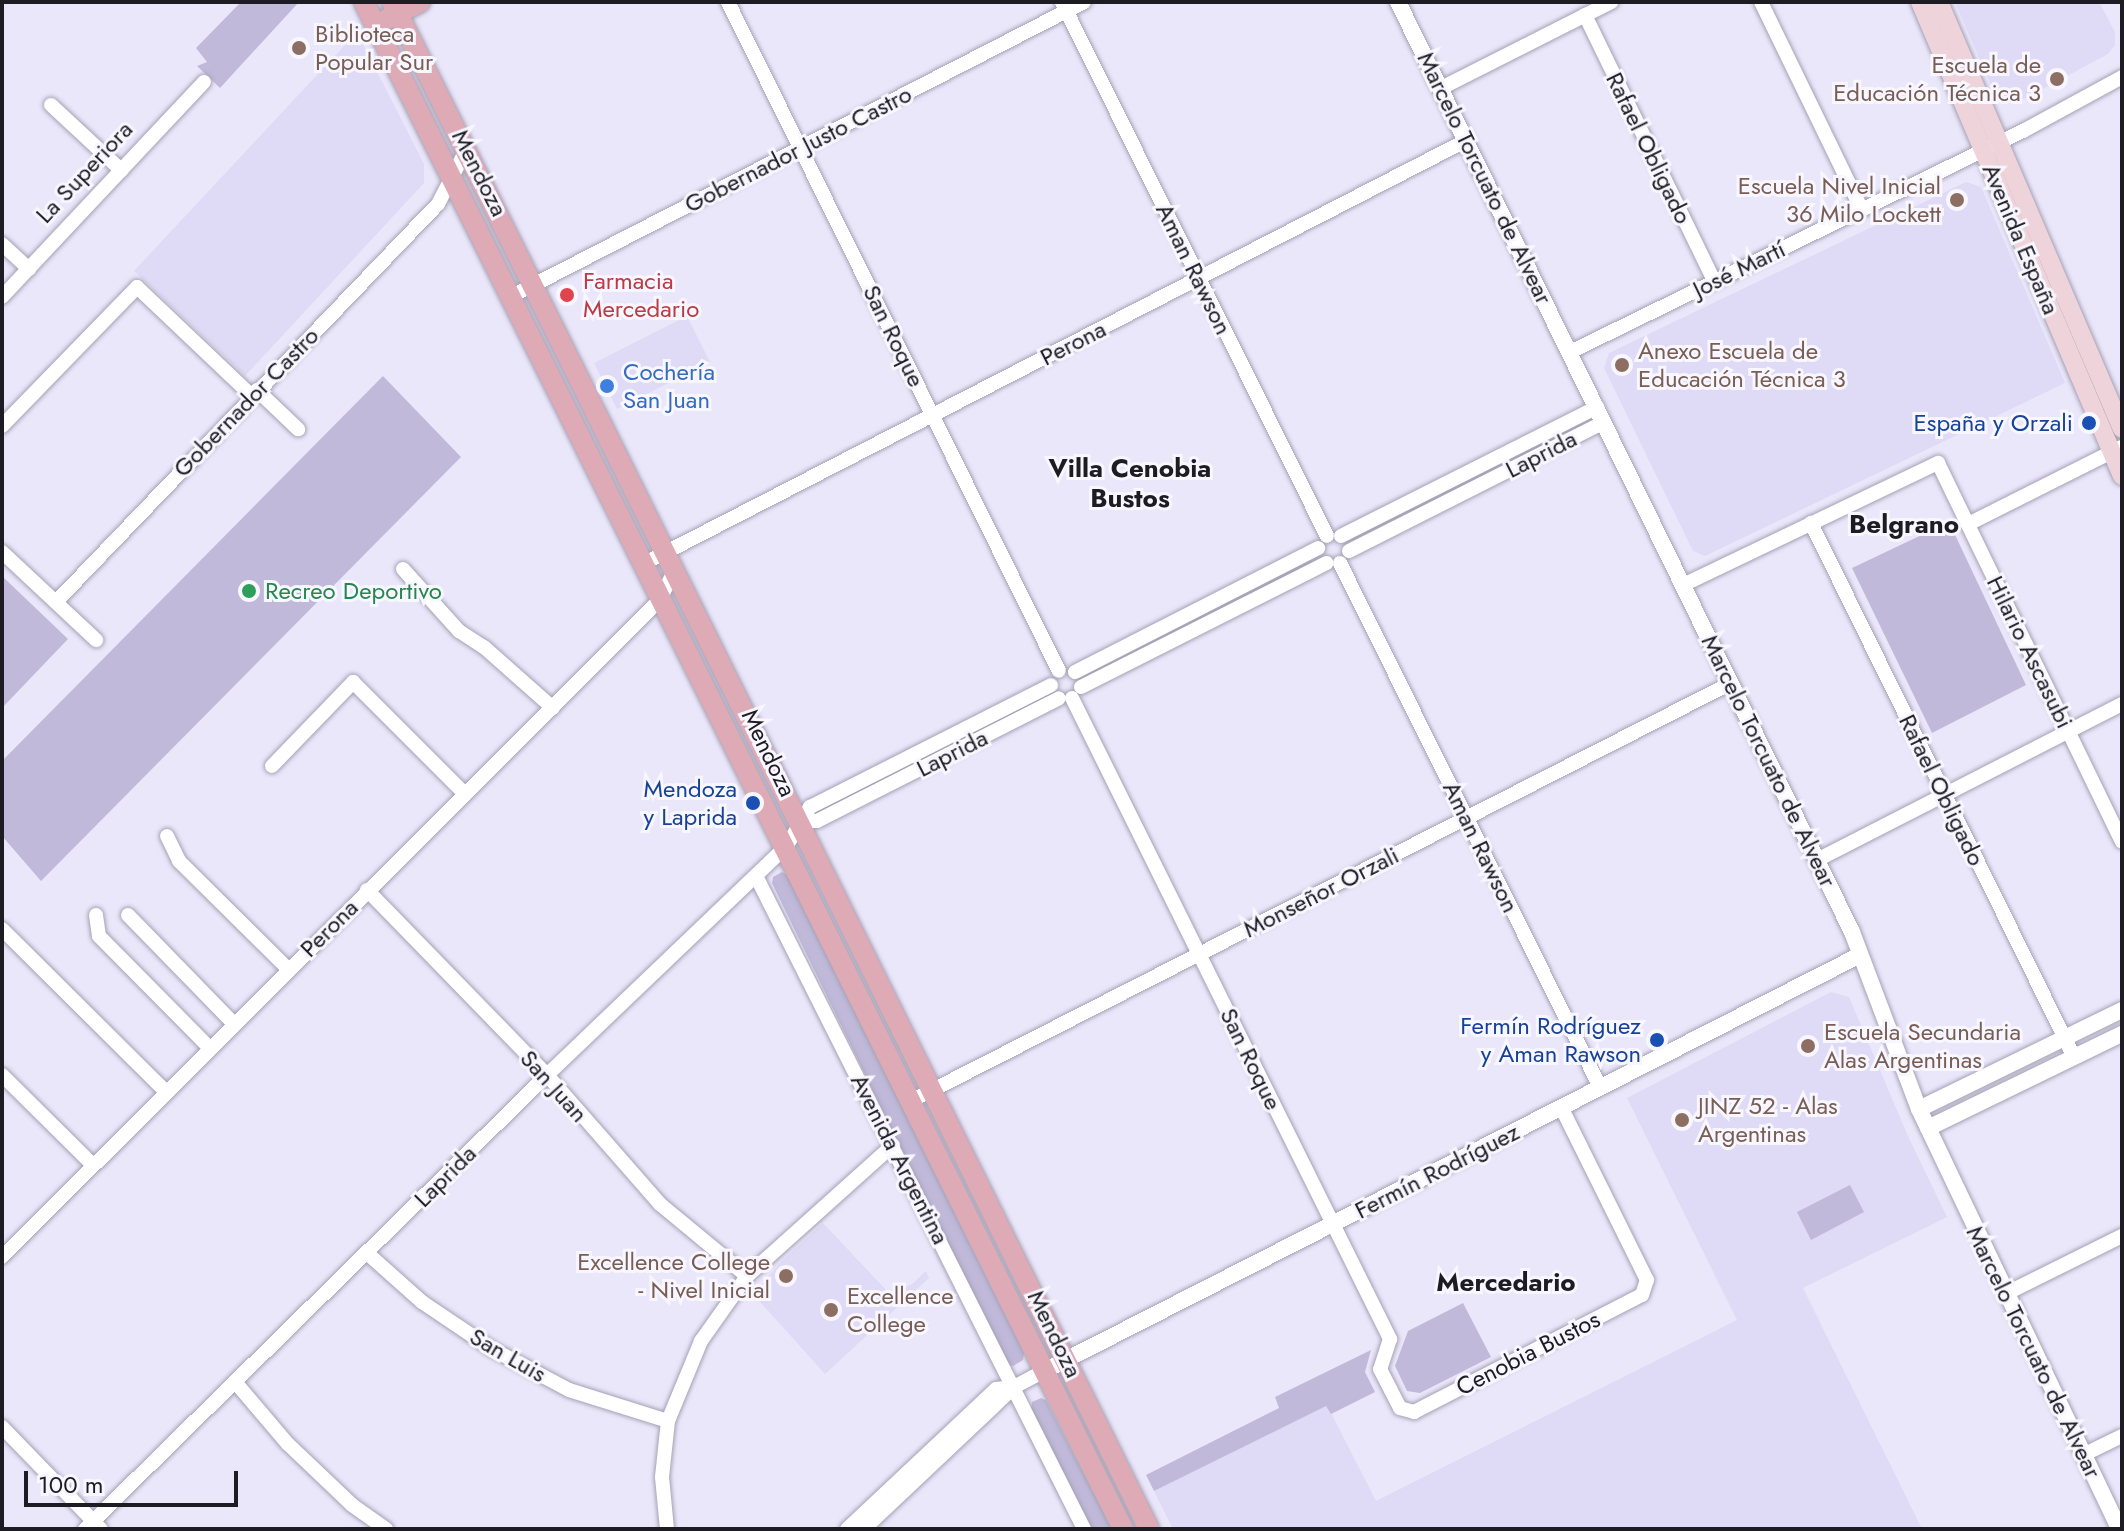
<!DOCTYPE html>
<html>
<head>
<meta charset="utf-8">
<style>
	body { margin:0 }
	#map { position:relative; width:2124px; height:1531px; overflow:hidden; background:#ebe7fb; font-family:Jost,sans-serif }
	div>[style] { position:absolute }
	.built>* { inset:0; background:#dfdaf5 }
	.green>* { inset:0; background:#c0b9da }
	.roads { filter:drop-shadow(0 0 2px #a5a1b4) drop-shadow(0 0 2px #a5a1b4) }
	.minor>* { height:14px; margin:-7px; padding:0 7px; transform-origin:7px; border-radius:7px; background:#fff }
	.tertiary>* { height:16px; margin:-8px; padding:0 8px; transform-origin:8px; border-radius:8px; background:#fff }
	.secondary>* { height:18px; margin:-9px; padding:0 9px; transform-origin:9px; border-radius:9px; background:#eed4da }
	.primary>* { height:20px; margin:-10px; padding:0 10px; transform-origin:10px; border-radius:10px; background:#ddaab5 }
	.dots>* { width:22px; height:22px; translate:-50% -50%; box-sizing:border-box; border:4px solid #f8f6fe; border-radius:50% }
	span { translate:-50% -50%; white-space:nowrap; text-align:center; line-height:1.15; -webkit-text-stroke:6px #f8f6fe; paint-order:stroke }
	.education-label { font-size:24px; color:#785e54 }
	.left { translate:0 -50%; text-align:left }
	.right { translate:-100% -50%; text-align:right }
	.street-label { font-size:24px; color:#1e1c23 }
	.health-label { font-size:24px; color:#be3a42 }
	.shop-label { font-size:24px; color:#366cbe }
	.transit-label { font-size:24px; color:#164399 }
	.leisure-label { font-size:24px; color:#27864d }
	.neighbourhood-label { font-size:26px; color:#1e1c23; font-weight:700 }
	.frame { position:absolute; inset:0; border:4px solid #1e1c23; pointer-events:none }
	.scale { position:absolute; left:24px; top:1471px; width:214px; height:36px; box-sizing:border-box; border:4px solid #1e1c23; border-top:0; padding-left:10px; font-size:24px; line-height:28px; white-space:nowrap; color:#1e1c23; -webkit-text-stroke:6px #f8f6fe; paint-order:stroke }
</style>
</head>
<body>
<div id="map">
	<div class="built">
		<div style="clip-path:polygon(1955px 2px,2099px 2px,2115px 32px,2115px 45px,2108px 54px,2022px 100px,2006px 101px,1994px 92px)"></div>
		<div style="clip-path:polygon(357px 32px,424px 164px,424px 183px,245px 376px,134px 271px)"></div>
		<div style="clip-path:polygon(1966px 182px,1981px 187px,2065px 383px,1705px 556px,1693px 551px,1604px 368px,1609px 353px)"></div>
		<div style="clip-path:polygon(687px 316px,710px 362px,617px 409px,594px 363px)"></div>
		<div style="clip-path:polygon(1831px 992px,1849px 997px,1907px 1134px,1947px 1217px,1803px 1288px,1922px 1529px,1173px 1529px,1154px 1491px,1327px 1405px,1376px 1501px,1737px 1320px,1627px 1098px)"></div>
		<div style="clip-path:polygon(823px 1223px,887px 1291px,911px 1285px,926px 1271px,929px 1278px,825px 1374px,753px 1294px,782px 1261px)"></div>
	</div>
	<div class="green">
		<div style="clip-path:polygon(241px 2px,299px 2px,220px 88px,197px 66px,207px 62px,196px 48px)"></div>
		<div style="clip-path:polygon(383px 376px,461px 457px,41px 881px,2px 836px,2px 761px)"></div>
		<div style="clip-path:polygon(1580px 422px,1582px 426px,1353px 540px,1353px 537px)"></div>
		<div style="clip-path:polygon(1949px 522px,2026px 685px,1932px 733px,1852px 568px)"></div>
		<div style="clip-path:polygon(1310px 559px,1313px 563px,1088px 677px,1087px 675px)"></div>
		<div style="clip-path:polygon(2px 576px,68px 639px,2px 708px)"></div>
		<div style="clip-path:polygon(1043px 694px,1046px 699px,827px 807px,827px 804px)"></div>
		<div style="clip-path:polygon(782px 872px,787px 875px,1024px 1353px,1023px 1360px,1013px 1366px,1005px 1363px,772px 883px,773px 877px)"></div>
		<div style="clip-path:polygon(1850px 1185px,1864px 1212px,1811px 1240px,1797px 1212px)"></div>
		<div style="clip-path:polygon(1463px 1303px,1491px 1357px,1420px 1393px,1407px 1391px,1395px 1366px,1408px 1331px)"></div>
		<div style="clip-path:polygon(1371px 1350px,1365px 1372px,1375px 1392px,1331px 1414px,1326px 1406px,1154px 1491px,1146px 1475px,1279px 1408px,1275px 1397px)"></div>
		<div style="clip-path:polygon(1041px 1398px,1046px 1400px,1112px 1529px,1092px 1529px,1031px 1408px,1032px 1402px)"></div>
	</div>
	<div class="roads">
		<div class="minor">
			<div style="left:728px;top:2px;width:746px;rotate:63.68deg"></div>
			<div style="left:1062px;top:2px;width:596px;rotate:63.61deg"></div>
			<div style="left:1761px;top:2px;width:231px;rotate:64.1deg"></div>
			<div style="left:1585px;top:15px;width:296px;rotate:64.1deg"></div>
			<div style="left:1441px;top:88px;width:191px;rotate:-26.8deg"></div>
			<div style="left:51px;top:105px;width:96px;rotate:42.9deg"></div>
			<div style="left:2px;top:244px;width:37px;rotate:43deg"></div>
			<div style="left:512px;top:296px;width:643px;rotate:-27.2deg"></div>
			<div style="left:2px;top:297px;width:295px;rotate:-46.8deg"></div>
			<div style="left:1570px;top:352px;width:504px;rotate:-26.01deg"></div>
			<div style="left:2023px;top:131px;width:113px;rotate:-28.6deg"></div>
			<div style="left:257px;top:390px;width:57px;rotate:43.6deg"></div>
			<div style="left:2px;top:426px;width:194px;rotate:-45.8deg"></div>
			<div style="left:137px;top:287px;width:158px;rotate:43.5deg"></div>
			<div style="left:1811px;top:523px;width:595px;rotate:63.78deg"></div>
			<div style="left:1968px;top:524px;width:172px;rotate:-26.6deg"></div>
			<div style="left:1341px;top:536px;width:287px;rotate:-26.7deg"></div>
			<div style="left:1349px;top:551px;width:286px;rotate:-26.8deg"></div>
			<div style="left:2px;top:552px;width:129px;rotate:43.1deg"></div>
			<div style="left:645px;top:563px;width:924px;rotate:-27.23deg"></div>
			<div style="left:1340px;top:563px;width:585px;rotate:63.61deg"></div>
			<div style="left:403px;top:569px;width:84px;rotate:47.9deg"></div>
			<div style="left:459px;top:631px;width:30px;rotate:33deg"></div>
			<div style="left:484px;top:647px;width:92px;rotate:41.5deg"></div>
			<div style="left:1683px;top:585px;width:283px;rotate:-25.6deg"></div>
			<div style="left:1938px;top:463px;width:421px;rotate:64.1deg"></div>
			<div style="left:56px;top:602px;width:552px;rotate:-46.18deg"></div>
			<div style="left:438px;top:204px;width:61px;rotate:-62.6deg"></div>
			<div style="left:1075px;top:672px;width:273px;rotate:-27deg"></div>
			<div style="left:1081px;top:687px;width:275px;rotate:-26.8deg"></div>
			<div style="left:1072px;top:698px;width:716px;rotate:63.61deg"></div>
			<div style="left:1390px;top:1339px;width:32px;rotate:108deg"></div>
			<div style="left:1380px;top:1369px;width:44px;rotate:62.9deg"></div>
			<div style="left:1400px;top:1408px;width:15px;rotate:16deg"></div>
			<div style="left:1414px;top:1412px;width:256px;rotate:-27.2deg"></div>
			<div style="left:1642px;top:1295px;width:16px;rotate:-72deg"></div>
			<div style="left:1647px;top:1280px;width:193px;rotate:-116.4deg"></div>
			<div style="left:272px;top:766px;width:117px;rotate:-46deg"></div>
			<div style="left:353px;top:682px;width:157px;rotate:45deg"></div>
			<div style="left:800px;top:821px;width:17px"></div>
			<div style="left:817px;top:821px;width:271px;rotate:-26.9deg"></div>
			<div style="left:167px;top:836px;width:28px;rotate:64deg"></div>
			<div style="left:179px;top:861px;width:153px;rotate:44.7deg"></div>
			<div style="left:1817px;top:860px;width:343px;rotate:-27.1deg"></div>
			<div style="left:756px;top:876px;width:731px;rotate:63.33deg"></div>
			<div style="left:367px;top:890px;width:258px;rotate:45.8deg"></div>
			<div style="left:547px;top:1075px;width:171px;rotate:48.8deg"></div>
			<div style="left:660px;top:1204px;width:113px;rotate:39.6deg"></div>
			<div style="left:96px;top:915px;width:21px;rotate:82deg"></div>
			<div style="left:99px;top:936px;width:158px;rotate:45.3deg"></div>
			<div style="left:128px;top:915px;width:152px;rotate:45.8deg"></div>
			<div style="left:2px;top:929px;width:231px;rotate:44.8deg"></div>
			<div style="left:2px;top:1075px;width:128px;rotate:44.7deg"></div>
			<div style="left:911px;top:1101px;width:920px;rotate:-27.01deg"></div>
			<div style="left:367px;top:1253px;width:74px;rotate:41.7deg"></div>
			<div style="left:422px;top:1302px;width:84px;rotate:33.9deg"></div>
			<div style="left:492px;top:1349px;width:87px;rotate:28deg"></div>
			<div style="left:569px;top:1390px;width:104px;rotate:17.4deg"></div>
			<div style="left:2px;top:1257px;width:928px;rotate:-44.96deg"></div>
			<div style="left:659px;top:601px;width:35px;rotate:-63deg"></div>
			<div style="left:2005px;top:1294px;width:131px;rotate:-26.4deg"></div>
			<div style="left:236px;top:1383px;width:80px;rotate:49.6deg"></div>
			<div style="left:288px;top:1444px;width:88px;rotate:43.6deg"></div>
			<div style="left:352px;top:1505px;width:42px;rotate:35.2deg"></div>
			<div style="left:2px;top:1427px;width:142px;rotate:45.9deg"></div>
			<div style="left:2083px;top:1455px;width:43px;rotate:-26deg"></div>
			<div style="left:85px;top:1529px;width:648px;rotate:-44.5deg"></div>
			<div style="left:547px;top:1075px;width:330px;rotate:-43.7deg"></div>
			<div style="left:786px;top:847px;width:47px;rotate:-59deg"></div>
			<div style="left:810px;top:807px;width:270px;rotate:-26.8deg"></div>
			<div style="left:667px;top:1529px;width:52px;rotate:-95.5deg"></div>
			<div style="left:662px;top:1477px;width:56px;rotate:-83.9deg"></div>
			<div style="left:668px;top:1421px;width:87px;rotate:-67.6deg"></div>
			<div style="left:701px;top:1341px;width:80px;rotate:-54.7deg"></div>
			<div style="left:747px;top:1276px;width:196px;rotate:-41.9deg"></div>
			<div style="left:847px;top:1529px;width:204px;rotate:-43.2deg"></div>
			<div style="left:996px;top:1389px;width:18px;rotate:-6deg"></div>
			<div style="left:1014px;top:1387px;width:34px;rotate:-28deg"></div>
			<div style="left:864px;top:1529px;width:207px;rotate:-43.4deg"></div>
		</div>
		<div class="tertiary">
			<div style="left:1398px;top:2px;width:1035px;rotate:63.98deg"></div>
			<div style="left:1852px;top:932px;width:189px;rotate:69.3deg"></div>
			<div style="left:1919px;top:1109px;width:465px;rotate:64.5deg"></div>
			<div style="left:1919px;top:1109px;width:226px;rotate:-26deg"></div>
			<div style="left:1928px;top:1128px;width:216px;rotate:-25.9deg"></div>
			<div style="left:1044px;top:1371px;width:916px;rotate:-27.01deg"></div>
		</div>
		<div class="secondary">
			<div style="left:1920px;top:2px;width:515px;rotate:66.92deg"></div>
			<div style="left:1939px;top:2px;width:464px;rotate:66.8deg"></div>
		</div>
		<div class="primary">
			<div style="left:364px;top:2px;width:1705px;rotate:63.57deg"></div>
			<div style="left:392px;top:2px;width:1704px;rotate:63.63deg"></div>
			<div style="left:387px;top:19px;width:37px;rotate:-27deg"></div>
		</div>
	</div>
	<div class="dots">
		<div style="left:299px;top:48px;background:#8d6e63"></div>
		<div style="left:2057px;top:79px;background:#8d6e63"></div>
		<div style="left:1957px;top:200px;background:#8d6e63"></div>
		<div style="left:567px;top:295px;background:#e0444e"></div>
		<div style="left:1622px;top:365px;background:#8d6e63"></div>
		<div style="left:607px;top:386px;background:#3f7fe0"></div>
		<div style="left:2089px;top:423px;background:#1a4fb4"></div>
		<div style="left:249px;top:591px;background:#2e9e5b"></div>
		<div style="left:753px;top:803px;background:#1a4fb4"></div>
		<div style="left:1657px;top:1040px;background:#1a4fb4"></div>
		<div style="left:1808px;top:1046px;background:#8d6e63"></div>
		<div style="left:1682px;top:1120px;background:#8d6e63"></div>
		<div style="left:786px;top:1276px;background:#8d6e63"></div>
		<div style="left:831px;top:1310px;background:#8d6e63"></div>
	</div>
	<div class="education-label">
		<span class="left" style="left:315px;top:48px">Biblioteca<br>Popular Sur</span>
		<span class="right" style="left:2041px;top:79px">Escuela de<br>Educación Técnica 3</span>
		<span class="right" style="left:1941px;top:200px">Escuela Nivel Inicial<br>36 Milo Lockett</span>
		<span class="left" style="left:1638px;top:365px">Anexo Escuela de<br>Educación Técnica 3</span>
		<span class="left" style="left:1824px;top:1046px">Escuela Secundaria<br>Alas Argentinas</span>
		<span class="left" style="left:1698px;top:1120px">JINZ 52 - Alas<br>Argentinas</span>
		<span class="right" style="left:770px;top:1276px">Excellence College<br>- Nivel Inicial</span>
		<span class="left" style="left:847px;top:1310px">Excellence<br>College</span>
	</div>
	<div class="street-label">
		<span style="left:1649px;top:148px;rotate:64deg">Rafael Obligado</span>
		<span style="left:798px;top:149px;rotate:-27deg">Gobernador Justo Castro</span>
		<span style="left:84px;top:172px;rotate:-47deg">La Superiora</span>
		<span style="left:480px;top:173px;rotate:63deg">Mendoza</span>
		<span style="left:1485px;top:178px;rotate:64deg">Marcelo Torcuato de Alvear</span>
		<span style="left:2021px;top:239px;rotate:67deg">Avenida España</span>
		<span style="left:1194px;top:269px;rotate:64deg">Aman Rawson</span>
		<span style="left:1739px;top:269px;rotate:-26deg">José Martí</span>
		<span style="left:894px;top:336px;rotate:64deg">San Roque</span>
		<span style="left:1073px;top:343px;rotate:-27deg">Perona</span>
		<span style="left:246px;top:402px;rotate:-46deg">Gobernador Castro</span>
		<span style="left:1541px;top:454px;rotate:-27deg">Laprida</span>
		<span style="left:2030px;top:652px;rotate:64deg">Hilario Ascasubi</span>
		<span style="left:769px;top:753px;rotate:64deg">Mendoza</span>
		<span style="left:952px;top:753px;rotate:-27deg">Laprida</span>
		<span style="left:1769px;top:761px;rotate:64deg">Marcelo Torcuato de Alvear</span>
		<span style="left:1942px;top:790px;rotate:64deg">Rafael Obligado</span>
		<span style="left:1481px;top:847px;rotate:64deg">Aman Rawson</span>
		<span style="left:1321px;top:892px;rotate:-27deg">Monseñor Orzali</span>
		<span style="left:329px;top:928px;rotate:-45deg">Perona</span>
		<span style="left:1251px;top:1059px;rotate:64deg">San Roque</span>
		<span style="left:554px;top:1086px;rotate:48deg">San Juan</span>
		<span style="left:900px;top:1159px;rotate:63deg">Avenida Argentina</span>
		<span style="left:1437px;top:1171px;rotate:-27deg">Fermín Rodríguez</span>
		<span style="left:445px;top:1176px;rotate:-45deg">Laprida</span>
		<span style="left:1055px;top:1334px;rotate:64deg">Mendoza</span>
		<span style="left:2034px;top:1352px;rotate:64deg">Marcelo Torcuato de Alvear</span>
		<span style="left:1528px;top:1353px;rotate:-27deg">Cenobia Bustos</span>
		<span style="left:508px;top:1355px;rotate:30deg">San Luis</span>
	</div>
	<div class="health-label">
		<span class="left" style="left:583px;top:295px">Farmacia<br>Mercedario</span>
	</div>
	<div class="shop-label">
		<span class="left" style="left:623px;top:386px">Cochería<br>San Juan</span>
	</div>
	<div class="transit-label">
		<span class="right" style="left:2073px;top:423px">España y Orzali</span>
		<span class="right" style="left:737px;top:803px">Mendoza<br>y Laprida</span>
		<span class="right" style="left:1641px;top:1040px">Fermín Rodríguez<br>y Aman Rawson</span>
	</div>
	<div class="leisure-label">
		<span class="left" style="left:265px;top:591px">Recreo Deportivo</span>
	</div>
	<div class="neighbourhood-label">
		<span style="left:1130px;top:484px">Villa Cenobia<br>Bustos</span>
		<span style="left:1904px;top:525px">Belgrano</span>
		<span style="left:1506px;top:1283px">Mercedario</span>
	</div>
	<div class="frame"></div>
	<div class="scale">100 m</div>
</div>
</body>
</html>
